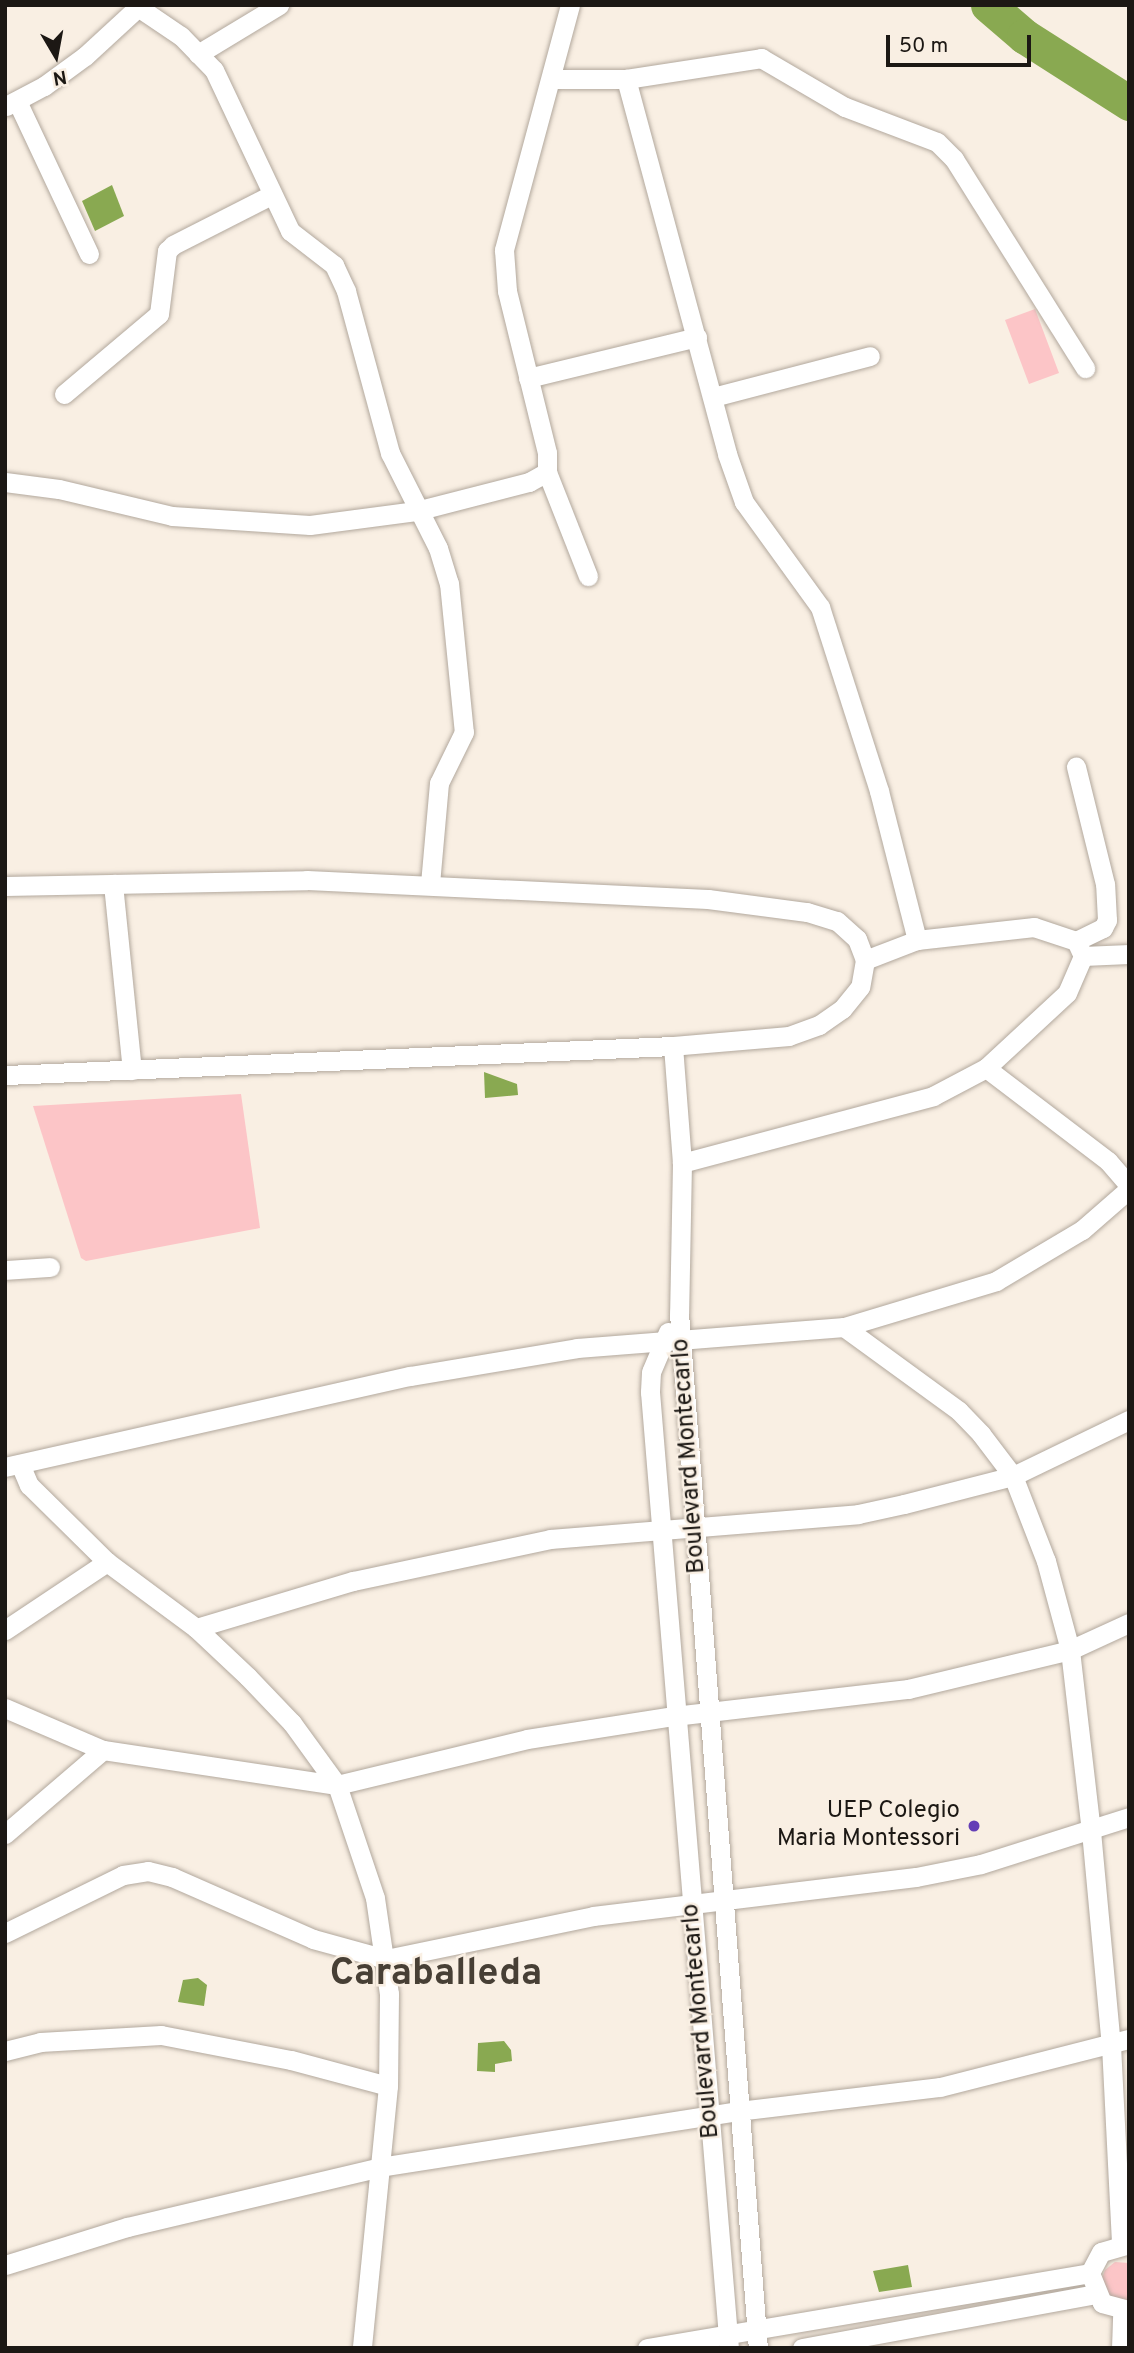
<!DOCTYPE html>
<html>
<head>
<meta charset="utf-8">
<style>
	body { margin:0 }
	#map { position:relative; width:1134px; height:2353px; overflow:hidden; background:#f9efe3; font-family:Overpass,sans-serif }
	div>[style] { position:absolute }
	.green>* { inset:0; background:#fcc5c7 }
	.water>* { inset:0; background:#89a951 }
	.river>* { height:35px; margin:-17.5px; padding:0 17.5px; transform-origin:17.5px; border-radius:17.5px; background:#89a951 }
	.roads { filter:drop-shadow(0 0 2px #b2a89d) drop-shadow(0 0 2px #b2a89d) }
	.minor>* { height:19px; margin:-9.5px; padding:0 9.5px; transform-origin:9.5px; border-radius:9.5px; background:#fff }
	.dots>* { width:19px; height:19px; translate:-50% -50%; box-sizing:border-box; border:4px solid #f9efe3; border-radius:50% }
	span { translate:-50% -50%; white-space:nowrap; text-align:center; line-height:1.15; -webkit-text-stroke:5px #f9efe3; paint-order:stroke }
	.street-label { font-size:24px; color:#1c1814 }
	.poi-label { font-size:24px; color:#1c1814 }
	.right { translate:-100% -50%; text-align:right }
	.town-label { font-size:38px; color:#473f35; font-weight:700 }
	.frame { position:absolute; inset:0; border:7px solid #1c1814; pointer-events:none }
	.north { position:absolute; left:21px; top:21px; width:70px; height:70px; -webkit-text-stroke:5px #f9efe3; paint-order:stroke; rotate:170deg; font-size:19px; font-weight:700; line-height:28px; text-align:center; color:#1c1814 }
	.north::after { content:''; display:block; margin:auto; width:24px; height:32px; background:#1c1814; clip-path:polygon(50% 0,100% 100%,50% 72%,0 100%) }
	.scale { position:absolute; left:886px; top:35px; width:145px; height:32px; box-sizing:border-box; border:4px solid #1c1814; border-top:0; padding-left:9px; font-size:21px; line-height:24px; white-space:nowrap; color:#1c1814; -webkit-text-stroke:5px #f9efe3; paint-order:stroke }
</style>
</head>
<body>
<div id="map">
	<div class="green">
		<div style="clip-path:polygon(1035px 309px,1059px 373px,1029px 384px,1005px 320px)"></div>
		<div style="clip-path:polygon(241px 1094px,260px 1228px,86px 1261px,81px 1258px,33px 1106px)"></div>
		<div style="clip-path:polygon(1115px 2262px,1129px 2263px,1129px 2302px,1112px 2301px,1101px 2281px,1105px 2270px)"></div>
	</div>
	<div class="water">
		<div style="clip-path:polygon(112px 185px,124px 216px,95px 231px,82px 201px)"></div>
		<div style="clip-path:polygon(484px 1072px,517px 1084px,518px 1095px,485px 1098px)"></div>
		<div style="clip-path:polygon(198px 1978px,207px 1985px,204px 2006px,178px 2002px,183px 1980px)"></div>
		<div style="clip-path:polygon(504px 2041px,511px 2050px,512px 2061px,495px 2064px,495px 2072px,477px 2071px,478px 2043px)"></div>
		<div style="clip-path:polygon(908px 2265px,912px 2287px,879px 2292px,873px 2271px)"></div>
	</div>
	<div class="river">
		<div style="left:988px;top:5px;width:48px;rotate:40.7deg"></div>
		<div style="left:1024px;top:36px;width:125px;rotate:32.5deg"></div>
	</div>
	<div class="roads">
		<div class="minor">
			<div style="left:135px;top:5px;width:55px;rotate:34deg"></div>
			<div style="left:181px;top:36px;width:47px;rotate:45.9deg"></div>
			<div style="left:214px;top:70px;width:178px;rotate:64.7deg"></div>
			<div style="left:290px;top:231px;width:56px;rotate:37.7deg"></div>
			<div style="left:334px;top:265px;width:29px;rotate:65deg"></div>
			<div style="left:346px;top:291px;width:168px;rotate:74.8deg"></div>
			<div style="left:390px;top:453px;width:106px;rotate:63.2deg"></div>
			<div style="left:438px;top:548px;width:37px;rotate:73deg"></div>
			<div style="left:449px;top:583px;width:150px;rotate:84.3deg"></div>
			<div style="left:464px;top:732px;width:57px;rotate:116.1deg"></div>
			<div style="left:439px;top:783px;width:100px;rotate:95.1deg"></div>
			<div style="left:570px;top:5px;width:254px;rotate:105.1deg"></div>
			<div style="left:504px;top:250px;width:41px;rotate:85.8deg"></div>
			<div style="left:507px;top:291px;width:167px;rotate:76.1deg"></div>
			<div style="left:547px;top:453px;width:19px;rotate:90deg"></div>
			<div style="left:547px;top:472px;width:112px;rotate:68.5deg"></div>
			<div style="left:198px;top:54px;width:95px;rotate:-31.2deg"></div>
			<div style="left:551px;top:79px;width:75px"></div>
			<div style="left:626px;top:79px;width:137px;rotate:-8.8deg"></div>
			<div style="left:761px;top:58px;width:97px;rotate:30.3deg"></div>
			<div style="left:845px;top:107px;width:98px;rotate:20.8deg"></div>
			<div style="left:937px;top:142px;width:24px;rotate:45deg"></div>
			<div style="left:954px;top:159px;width:247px;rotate:57.9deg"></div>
			<div style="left:626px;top:79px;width:388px;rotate:74.9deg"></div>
			<div style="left:727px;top:454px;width:51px;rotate:70.5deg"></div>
			<div style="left:744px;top:502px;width:130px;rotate:54.1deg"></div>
			<div style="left:820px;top:607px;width:193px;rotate:72.2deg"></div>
			<div style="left:879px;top:791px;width:154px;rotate:75.7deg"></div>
			<div style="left:17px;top:101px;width:169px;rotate:64.8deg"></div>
			<div style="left:6px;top:106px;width:43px;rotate:-27.8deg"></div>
			<div style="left:44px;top:86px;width:51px;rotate:-36.2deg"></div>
			<div style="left:85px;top:56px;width:68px;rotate:-42.6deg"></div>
			<div style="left:528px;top:378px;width:174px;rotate:-13.6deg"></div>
			<div style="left:64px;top:394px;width:124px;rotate:-40.1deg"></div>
			<div style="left:159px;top:314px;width:64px;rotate:-82.8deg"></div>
			<div style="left:167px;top:251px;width:8px;rotate:-45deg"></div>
			<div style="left:173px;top:245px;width:110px;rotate:-27deg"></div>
			<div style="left:713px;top:397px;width:162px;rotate:-14.6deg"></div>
			<div style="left:5px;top:482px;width:54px;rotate:7.4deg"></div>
			<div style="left:59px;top:489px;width:116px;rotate:13.4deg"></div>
			<div style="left:172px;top:516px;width:138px;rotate:3.7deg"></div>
			<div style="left:310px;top:525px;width:107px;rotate:-7.5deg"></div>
			<div style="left:416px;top:511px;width:117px;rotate:-14.4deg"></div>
			<div style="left:529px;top:482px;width:21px;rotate:-29deg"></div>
			<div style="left:113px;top:884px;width:187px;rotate:84.2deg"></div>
			<div style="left:5px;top:886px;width:302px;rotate:-1.1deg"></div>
			<div style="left:307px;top:880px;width:401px;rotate:2.7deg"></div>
			<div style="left:708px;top:899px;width:100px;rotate:7.5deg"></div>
			<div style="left:807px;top:912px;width:31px;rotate:17deg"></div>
			<div style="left:837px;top:921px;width:27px;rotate:42deg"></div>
			<div style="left:857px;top:939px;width:22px;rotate:69deg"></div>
			<div style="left:865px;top:960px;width:27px;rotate:100deg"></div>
			<div style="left:860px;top:987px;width:28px;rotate:129deg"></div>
			<div style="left:842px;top:1009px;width:28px;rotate:145deg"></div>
			<div style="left:819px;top:1025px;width:32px;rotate:160deg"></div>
			<div style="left:789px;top:1036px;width:116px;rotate:175.1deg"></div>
			<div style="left:673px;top:1046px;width:669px;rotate:177.51deg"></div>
			<div style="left:1076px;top:941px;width:30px;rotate:-26deg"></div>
			<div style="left:1103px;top:928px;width:9px;rotate:-63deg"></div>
			<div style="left:1107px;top:920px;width:36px;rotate:-93deg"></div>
			<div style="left:1105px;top:884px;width:121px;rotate:-103.9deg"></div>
			<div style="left:1083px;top:956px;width:46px;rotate:-2.5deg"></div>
			<div style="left:673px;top:1046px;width:117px;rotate:85.6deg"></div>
			<div style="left:682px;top:1163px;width:150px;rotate:91.1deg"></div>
			<div style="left:679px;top:1313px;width:1038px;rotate:85.64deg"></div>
			<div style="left:986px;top:1068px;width:153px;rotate:37.3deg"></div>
			<div style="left:1108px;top:1161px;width:32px;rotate:49deg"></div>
			<div style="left:682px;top:1163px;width:260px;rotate:-14.9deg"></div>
			<div style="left:933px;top:1096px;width:60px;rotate:-27.8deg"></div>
			<div style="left:986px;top:1068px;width:110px;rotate:-42.8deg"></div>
			<div style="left:1067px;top:993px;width:40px;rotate:-66.6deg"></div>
			<div style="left:1083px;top:956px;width:17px;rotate:-115deg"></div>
			<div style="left:1076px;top:941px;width:44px;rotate:-161.6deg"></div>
			<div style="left:1034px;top:927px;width:118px;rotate:173.7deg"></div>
			<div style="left:917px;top:940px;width:56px;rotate:159deg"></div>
			<div style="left:5px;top:1270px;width:45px;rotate:-3.8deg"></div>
			<div style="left:844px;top:1327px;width:142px;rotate:36.1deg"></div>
			<div style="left:959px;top:1411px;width:32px;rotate:46deg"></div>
			<div style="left:981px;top:1434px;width:53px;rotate:52.7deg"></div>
			<div style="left:1013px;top:1476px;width:91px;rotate:68.8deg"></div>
			<div style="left:1046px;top:1561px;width:92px;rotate:74.9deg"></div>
			<div style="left:1070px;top:1650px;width:182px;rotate:83.4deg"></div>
			<div style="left:1091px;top:1831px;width:215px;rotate:84.7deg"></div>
			<div style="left:1111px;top:2045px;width:198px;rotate:87.1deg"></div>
			<div style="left:668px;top:1332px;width:43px;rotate:113deg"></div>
			<div style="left:651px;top:1372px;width:20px;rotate:93deg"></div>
			<div style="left:650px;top:1392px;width:959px;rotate:85.28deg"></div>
			<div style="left:20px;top:1464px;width:23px;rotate:67deg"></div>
			<div style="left:29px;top:1485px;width:110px;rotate:44.6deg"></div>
			<div style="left:107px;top:1562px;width:111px;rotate:36.6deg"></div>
			<div style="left:196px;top:1628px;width:71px;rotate:43.3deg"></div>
			<div style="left:248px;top:1677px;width:64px;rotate:46.3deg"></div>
			<div style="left:292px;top:1723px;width:77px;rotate:54deg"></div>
			<div style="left:337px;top:1785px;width:119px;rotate:71.4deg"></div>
			<div style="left:375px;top:1898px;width:97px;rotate:81.7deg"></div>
			<div style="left:389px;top:1994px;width:92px;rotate:90.6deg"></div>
			<div style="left:388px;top:2086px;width:263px;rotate:95.7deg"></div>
			<div style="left:5px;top:1467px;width:415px;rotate:-12.7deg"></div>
			<div style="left:410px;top:1376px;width:169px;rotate:-9.5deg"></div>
			<div style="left:577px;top:1348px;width:268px;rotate:-4.5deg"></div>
			<div style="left:844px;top:1327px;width:159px;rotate:-16.8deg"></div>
			<div style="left:996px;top:1281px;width:100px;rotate:-30.7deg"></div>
			<div style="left:1082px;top:1230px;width:62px;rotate:-41.1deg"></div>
			<div style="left:196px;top:1628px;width:164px;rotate:-16.7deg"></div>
			<div style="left:353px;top:1581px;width:201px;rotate:-12deg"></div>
			<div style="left:550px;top:1539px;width:309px;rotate:-4.6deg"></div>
			<div style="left:858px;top:1514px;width:47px;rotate:-12.3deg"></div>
			<div style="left:904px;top:1504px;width:113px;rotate:-14.4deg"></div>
			<div style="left:1013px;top:1476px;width:129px;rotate:-25.8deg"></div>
			<div style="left:5px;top:1630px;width:123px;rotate:-33.7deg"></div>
			<div style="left:5px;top:1708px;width:107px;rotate:23.2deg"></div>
			<div style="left:103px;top:1750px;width:237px;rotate:8.5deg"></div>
			<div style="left:337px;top:1785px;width:195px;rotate:-13.6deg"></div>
			<div style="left:527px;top:1739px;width:149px;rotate:-8.9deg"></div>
			<div style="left:674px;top:1716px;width:236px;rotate:-6.6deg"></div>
			<div style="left:908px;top:1689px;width:167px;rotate:-13.5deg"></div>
			<div style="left:1070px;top:1650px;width:65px;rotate:-24.6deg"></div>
			<div style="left:5px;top:1834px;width:129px;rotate:-40.6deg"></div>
			<div style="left:5px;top:1933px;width:131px;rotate:-26.2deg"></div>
			<div style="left:123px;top:1875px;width:25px;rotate:-9deg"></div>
			<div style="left:148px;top:1871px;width:25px;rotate:14deg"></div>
			<div style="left:172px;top:1877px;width:154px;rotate:23.7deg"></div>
			<div style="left:313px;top:1939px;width:76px;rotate:15.3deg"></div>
			<div style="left:386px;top:1959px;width:211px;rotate:-11.7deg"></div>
			<div style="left:593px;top:1916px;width:325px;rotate:-6.9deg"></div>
			<div style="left:916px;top:1877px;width:66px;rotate:-11.3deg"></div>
			<div style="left:981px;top:1864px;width:155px;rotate:-17.6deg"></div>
			<div style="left:5px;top:2051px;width:36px;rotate:-14deg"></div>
			<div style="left:40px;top:2042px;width:121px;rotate:-3.3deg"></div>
			<div style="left:161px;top:2035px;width:132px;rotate:10.9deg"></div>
			<div style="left:291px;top:2060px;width:100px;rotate:15deg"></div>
			<div style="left:1129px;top:2244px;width:29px;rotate:164deg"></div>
			<div style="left:1101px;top:2252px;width:24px;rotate:118deg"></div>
			<div style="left:1090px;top:2273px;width:32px;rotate:68deg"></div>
			<div style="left:1102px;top:2303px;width:28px;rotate:15deg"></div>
			<div style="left:5px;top:2265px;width:128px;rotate:-17.3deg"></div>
			<div style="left:127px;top:2227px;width:260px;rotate:-13.3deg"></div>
			<div style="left:380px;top:2167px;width:362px;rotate:-8.9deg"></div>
			<div style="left:738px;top:2111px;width:203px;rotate:-6.8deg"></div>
			<div style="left:940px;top:2087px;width:195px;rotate:-14.3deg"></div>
			<div style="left:647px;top:2348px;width:449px;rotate:-9.6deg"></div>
			<div style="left:802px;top:2348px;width:298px;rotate:-10.4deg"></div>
			<div style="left:1121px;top:2348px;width:37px;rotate:-88deg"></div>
		</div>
	</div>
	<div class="dots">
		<div style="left:974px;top:1826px;background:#643eb6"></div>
	</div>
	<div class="street-label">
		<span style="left:690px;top:1456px;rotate:-94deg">Boulevard Montecarlo</span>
		<span style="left:702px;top:2021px;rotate:-95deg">Boulevard Montecarlo</span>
	</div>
	<div class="poi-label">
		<span class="right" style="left:960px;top:1826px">UEP Colegio<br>Maria Montessori</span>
	</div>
	<div class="town-label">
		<span style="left:436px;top:1975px">Caraballeda</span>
	</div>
	<div class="frame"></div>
	<div class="north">N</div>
	<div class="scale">50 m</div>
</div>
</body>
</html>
